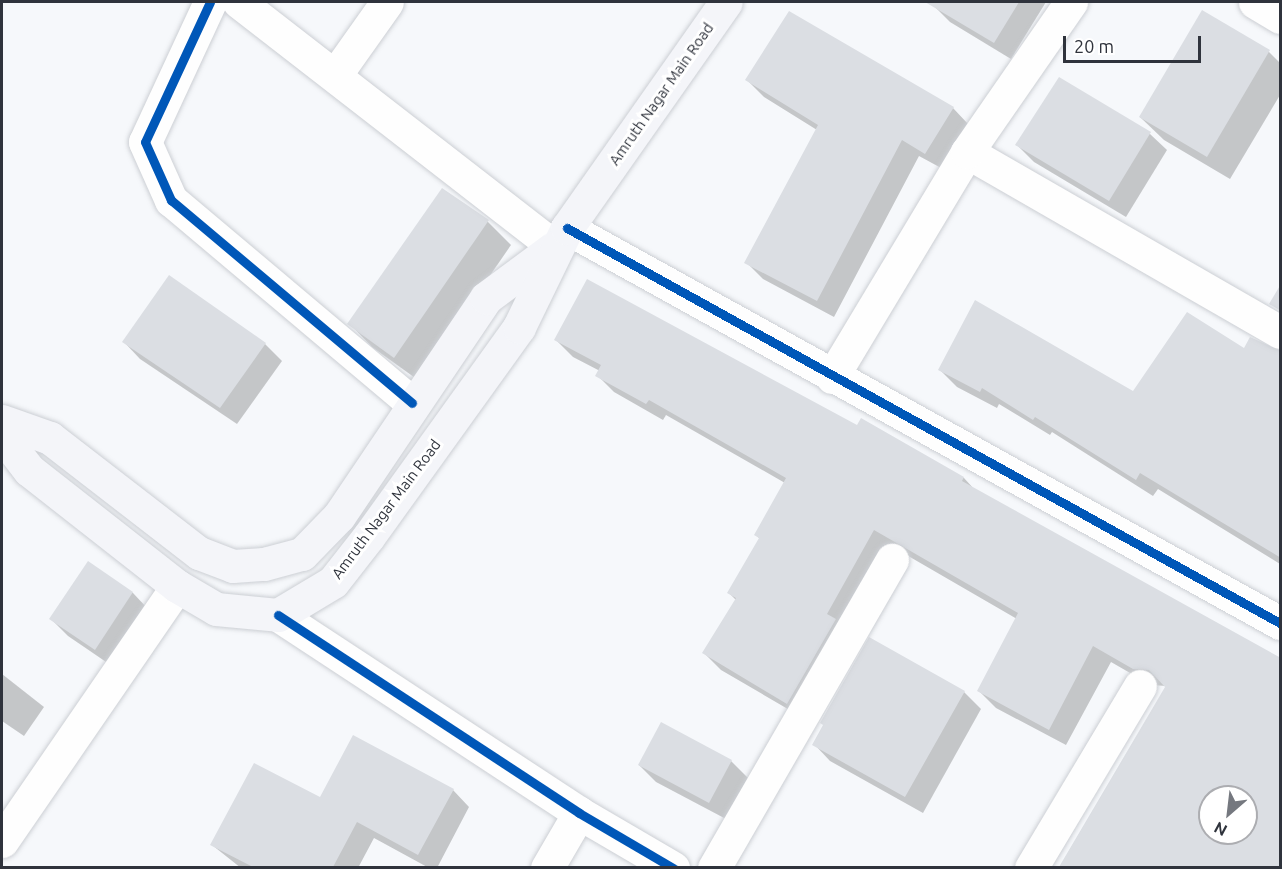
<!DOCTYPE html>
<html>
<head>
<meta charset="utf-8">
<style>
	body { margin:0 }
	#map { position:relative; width:1282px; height:869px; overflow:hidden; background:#f6f8fb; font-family:Ubuntu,sans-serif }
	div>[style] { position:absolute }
	.shadow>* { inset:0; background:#0003 }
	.building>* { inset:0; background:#dbdee3 }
	.roads { filter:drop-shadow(0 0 2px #cccfd4) drop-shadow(0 0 2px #cccfd4) }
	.minor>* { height:33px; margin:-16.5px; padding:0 16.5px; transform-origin:16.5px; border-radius:16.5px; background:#fefefe }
	.tertiary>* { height:33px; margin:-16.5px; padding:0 16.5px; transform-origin:16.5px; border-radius:16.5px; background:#fefefe }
	.secondary>* { height:33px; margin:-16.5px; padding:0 16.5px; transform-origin:16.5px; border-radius:16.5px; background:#f4f5f9 }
	.cycleway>* { height:9px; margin:-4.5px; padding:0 4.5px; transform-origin:4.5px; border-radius:4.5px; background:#0057b8 }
	span { translate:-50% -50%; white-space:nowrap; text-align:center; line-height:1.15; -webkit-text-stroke:6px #fff; paint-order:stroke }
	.street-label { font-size:15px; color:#2f333c }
	.frame { position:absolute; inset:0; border:3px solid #2f333c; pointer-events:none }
	.north { position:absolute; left:1198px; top:785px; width:60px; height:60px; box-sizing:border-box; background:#fff; border:2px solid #acadb1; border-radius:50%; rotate:208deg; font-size:16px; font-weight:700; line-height:24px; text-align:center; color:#2f333c }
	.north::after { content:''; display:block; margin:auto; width:21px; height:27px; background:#75787f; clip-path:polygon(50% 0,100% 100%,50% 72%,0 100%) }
	.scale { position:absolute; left:1063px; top:36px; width:138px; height:27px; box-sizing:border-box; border:3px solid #2f333c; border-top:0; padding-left:8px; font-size:18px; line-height:21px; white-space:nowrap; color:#2f333c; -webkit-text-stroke:4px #fff; paint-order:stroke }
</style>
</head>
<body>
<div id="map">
	<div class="shadow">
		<div style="clip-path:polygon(930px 2px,1046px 2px,1011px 59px,950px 22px)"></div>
		<div style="clip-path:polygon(1203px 12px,1269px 52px,1280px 63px,1280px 95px,1230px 179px,1164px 140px,1140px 117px)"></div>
		<div style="clip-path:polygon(1059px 79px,1150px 134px,1167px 150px,1126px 217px,1034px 162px,1017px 145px)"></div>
		<div style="clip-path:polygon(747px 80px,953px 108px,969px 125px,943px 169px,919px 156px,834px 317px,763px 279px,746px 262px,817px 130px,764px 97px)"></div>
		<div style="clip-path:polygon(442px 190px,488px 222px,511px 245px,418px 380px,372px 347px,349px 323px)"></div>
		<div style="clip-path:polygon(evenodd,556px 340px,857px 427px,861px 420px,964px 478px,975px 490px,1280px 659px,1280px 868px,1060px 868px,1167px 686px,1151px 685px,1111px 662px,1066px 745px,996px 708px,979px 691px,1017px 619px,891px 546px,805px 719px,721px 670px,704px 653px,736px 600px,729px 593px,760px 539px,756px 535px,785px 483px,666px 415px,663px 420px,614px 392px,597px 375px,600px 371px,573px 357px,556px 340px,1210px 797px,1246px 797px,1246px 833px,1210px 833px,1210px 797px)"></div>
		<div style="clip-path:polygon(124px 342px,265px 344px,282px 361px,237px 424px,140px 359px)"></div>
		<div style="clip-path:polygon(1244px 350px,1280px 350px,1280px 564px,1158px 489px,1153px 496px,1052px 432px,1050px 435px,999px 404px,997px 408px,957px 387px,940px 370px,1133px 393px)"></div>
		<div style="clip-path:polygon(88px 563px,133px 593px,149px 610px,112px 666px,68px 636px,51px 619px)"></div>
		<div style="clip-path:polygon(870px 639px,964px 692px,981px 709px,923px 813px,830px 761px,814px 744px)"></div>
		<div style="clip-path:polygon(2px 674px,44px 707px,24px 736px,2px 721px)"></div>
		<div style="clip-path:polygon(661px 724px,731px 761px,748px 778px,726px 819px,656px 782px,639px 765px)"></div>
		<div style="clip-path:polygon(453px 790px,469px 807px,437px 868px,429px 868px,374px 838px,358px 868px,241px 868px,212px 845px)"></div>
	</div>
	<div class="building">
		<div style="clip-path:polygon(925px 2px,1019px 2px,994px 43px)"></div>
		<div style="clip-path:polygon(1202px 10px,1270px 50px,1207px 157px,1139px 117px)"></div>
		<div style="clip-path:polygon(789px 11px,954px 107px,925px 154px,902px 140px,817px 301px,744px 263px,818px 125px,745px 80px)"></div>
		<div style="clip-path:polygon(1059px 77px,1151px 132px,1109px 201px,1015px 145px)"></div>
		<div style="clip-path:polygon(442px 188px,489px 220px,394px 358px,347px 324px)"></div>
		<div style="clip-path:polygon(169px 275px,266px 343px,220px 408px,122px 342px)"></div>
		<div style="clip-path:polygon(evenodd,587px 279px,857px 425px,861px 418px,964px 477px,962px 481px,1281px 658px,1281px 867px,1059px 867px,1165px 687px,1149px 670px,1133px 669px,1093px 646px,1049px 730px,977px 691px,1018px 613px,874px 530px,827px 614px,836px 619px,787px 704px,702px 653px,736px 598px,727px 593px,759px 538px,754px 535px,786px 478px,649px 400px,646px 404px,595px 376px,601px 365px,554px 340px,587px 279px,1210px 797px,1246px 797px,1246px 833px,1210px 833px,1210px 797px)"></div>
		<div style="clip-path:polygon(1281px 284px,1281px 311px,1269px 304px)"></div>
		<div style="clip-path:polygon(975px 300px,1133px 391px,1187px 312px,1244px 348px,1250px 337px,1281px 351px,1281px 558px,1140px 473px,1136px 480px,1035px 417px,1033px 420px,982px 388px,980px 392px,938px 370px)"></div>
		<div style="clip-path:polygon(88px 561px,133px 592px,95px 650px,49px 619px)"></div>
		<div style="clip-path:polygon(869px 637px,965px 691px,905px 797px,812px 745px,823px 725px,820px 723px)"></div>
		<div style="clip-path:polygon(661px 722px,732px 760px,709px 803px,638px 765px)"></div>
		<div style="clip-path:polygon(353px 735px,454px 789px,418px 855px,357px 822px,333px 867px,253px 867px,210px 845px,254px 763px,320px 797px)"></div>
	</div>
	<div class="roads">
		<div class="minor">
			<div style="left:210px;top:2px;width:154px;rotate:114.9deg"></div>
			<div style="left:145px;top:142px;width:64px;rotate:65.9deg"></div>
			<div style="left:171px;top:200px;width:315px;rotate:40.1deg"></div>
			<div style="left:239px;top:2px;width:400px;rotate:37.8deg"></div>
			<div style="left:1255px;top:2px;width:29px;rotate:31deg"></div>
			<div style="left:336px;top:74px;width:88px;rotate:-54.7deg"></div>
			<div style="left:967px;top:152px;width:361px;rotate:29.9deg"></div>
			<div style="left:832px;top:377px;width:262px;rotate:-59deg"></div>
			<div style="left:967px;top:152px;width:183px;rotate:-55.3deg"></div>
			<div style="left:278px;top:615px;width:360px;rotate:33.3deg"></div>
			<div style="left:579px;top:813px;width:109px;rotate:30.3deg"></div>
			<div style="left:2px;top:841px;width:309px;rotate:-55.5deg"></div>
			<div style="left:547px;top:868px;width:64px;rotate:-59.8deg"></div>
			<div style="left:714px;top:868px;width:356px;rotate:-60deg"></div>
			<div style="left:1031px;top:868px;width:212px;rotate:-59.1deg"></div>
		</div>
		<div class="tertiary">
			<div style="left:567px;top:228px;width:815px;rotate:28.99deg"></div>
		</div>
		<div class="secondary">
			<div style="left:2px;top:421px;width:51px;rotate:19.5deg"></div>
			<div style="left:50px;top:438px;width:188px;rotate:37.7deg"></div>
			<div style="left:199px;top:553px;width:36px;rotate:21deg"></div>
			<div style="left:233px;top:566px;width:31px;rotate:-4deg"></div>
			<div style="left:264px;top:564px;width:39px;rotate:-15deg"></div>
			<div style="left:302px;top:554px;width:53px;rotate:-45.8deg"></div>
			<div style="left:339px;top:516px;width:263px;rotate:-56deg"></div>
			<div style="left:486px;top:298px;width:82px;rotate:-36.6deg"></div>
			<div style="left:2px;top:435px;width:44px;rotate:52.4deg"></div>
			<div style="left:29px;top:470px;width:188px;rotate:38.1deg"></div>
			<div style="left:177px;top:586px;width:45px;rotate:30.5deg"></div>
			<div style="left:216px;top:609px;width:62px;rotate:5.5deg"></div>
			<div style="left:278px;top:615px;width:64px;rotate:-31deg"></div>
			<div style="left:333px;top:582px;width:58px;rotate:-52deg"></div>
			<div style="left:369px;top:536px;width:257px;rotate:-54.3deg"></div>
			<div style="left:519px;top:327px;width:110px;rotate:-64.1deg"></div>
			<div style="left:567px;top:228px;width:276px;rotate:-54.9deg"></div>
		</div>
	</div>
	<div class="cycleway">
		<div style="left:210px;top:2px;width:154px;rotate:114.9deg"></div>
		<div style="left:145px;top:142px;width:64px;rotate:65.9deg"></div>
		<div style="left:171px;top:200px;width:315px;rotate:40.1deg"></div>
		<div style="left:567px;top:228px;width:815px;rotate:28.99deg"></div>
		<div style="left:278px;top:615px;width:360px;rotate:33.3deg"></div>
		<div style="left:579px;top:813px;width:109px;rotate:30.3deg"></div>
	</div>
	<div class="street-label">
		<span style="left:661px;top:94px;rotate:-55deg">Amruth Nagar Main Road</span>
		<span style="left:386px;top:509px;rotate:-53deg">Amruth Nagar Main Road</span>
	</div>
	<div class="frame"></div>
	<div class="north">N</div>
	<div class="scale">20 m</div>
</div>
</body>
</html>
